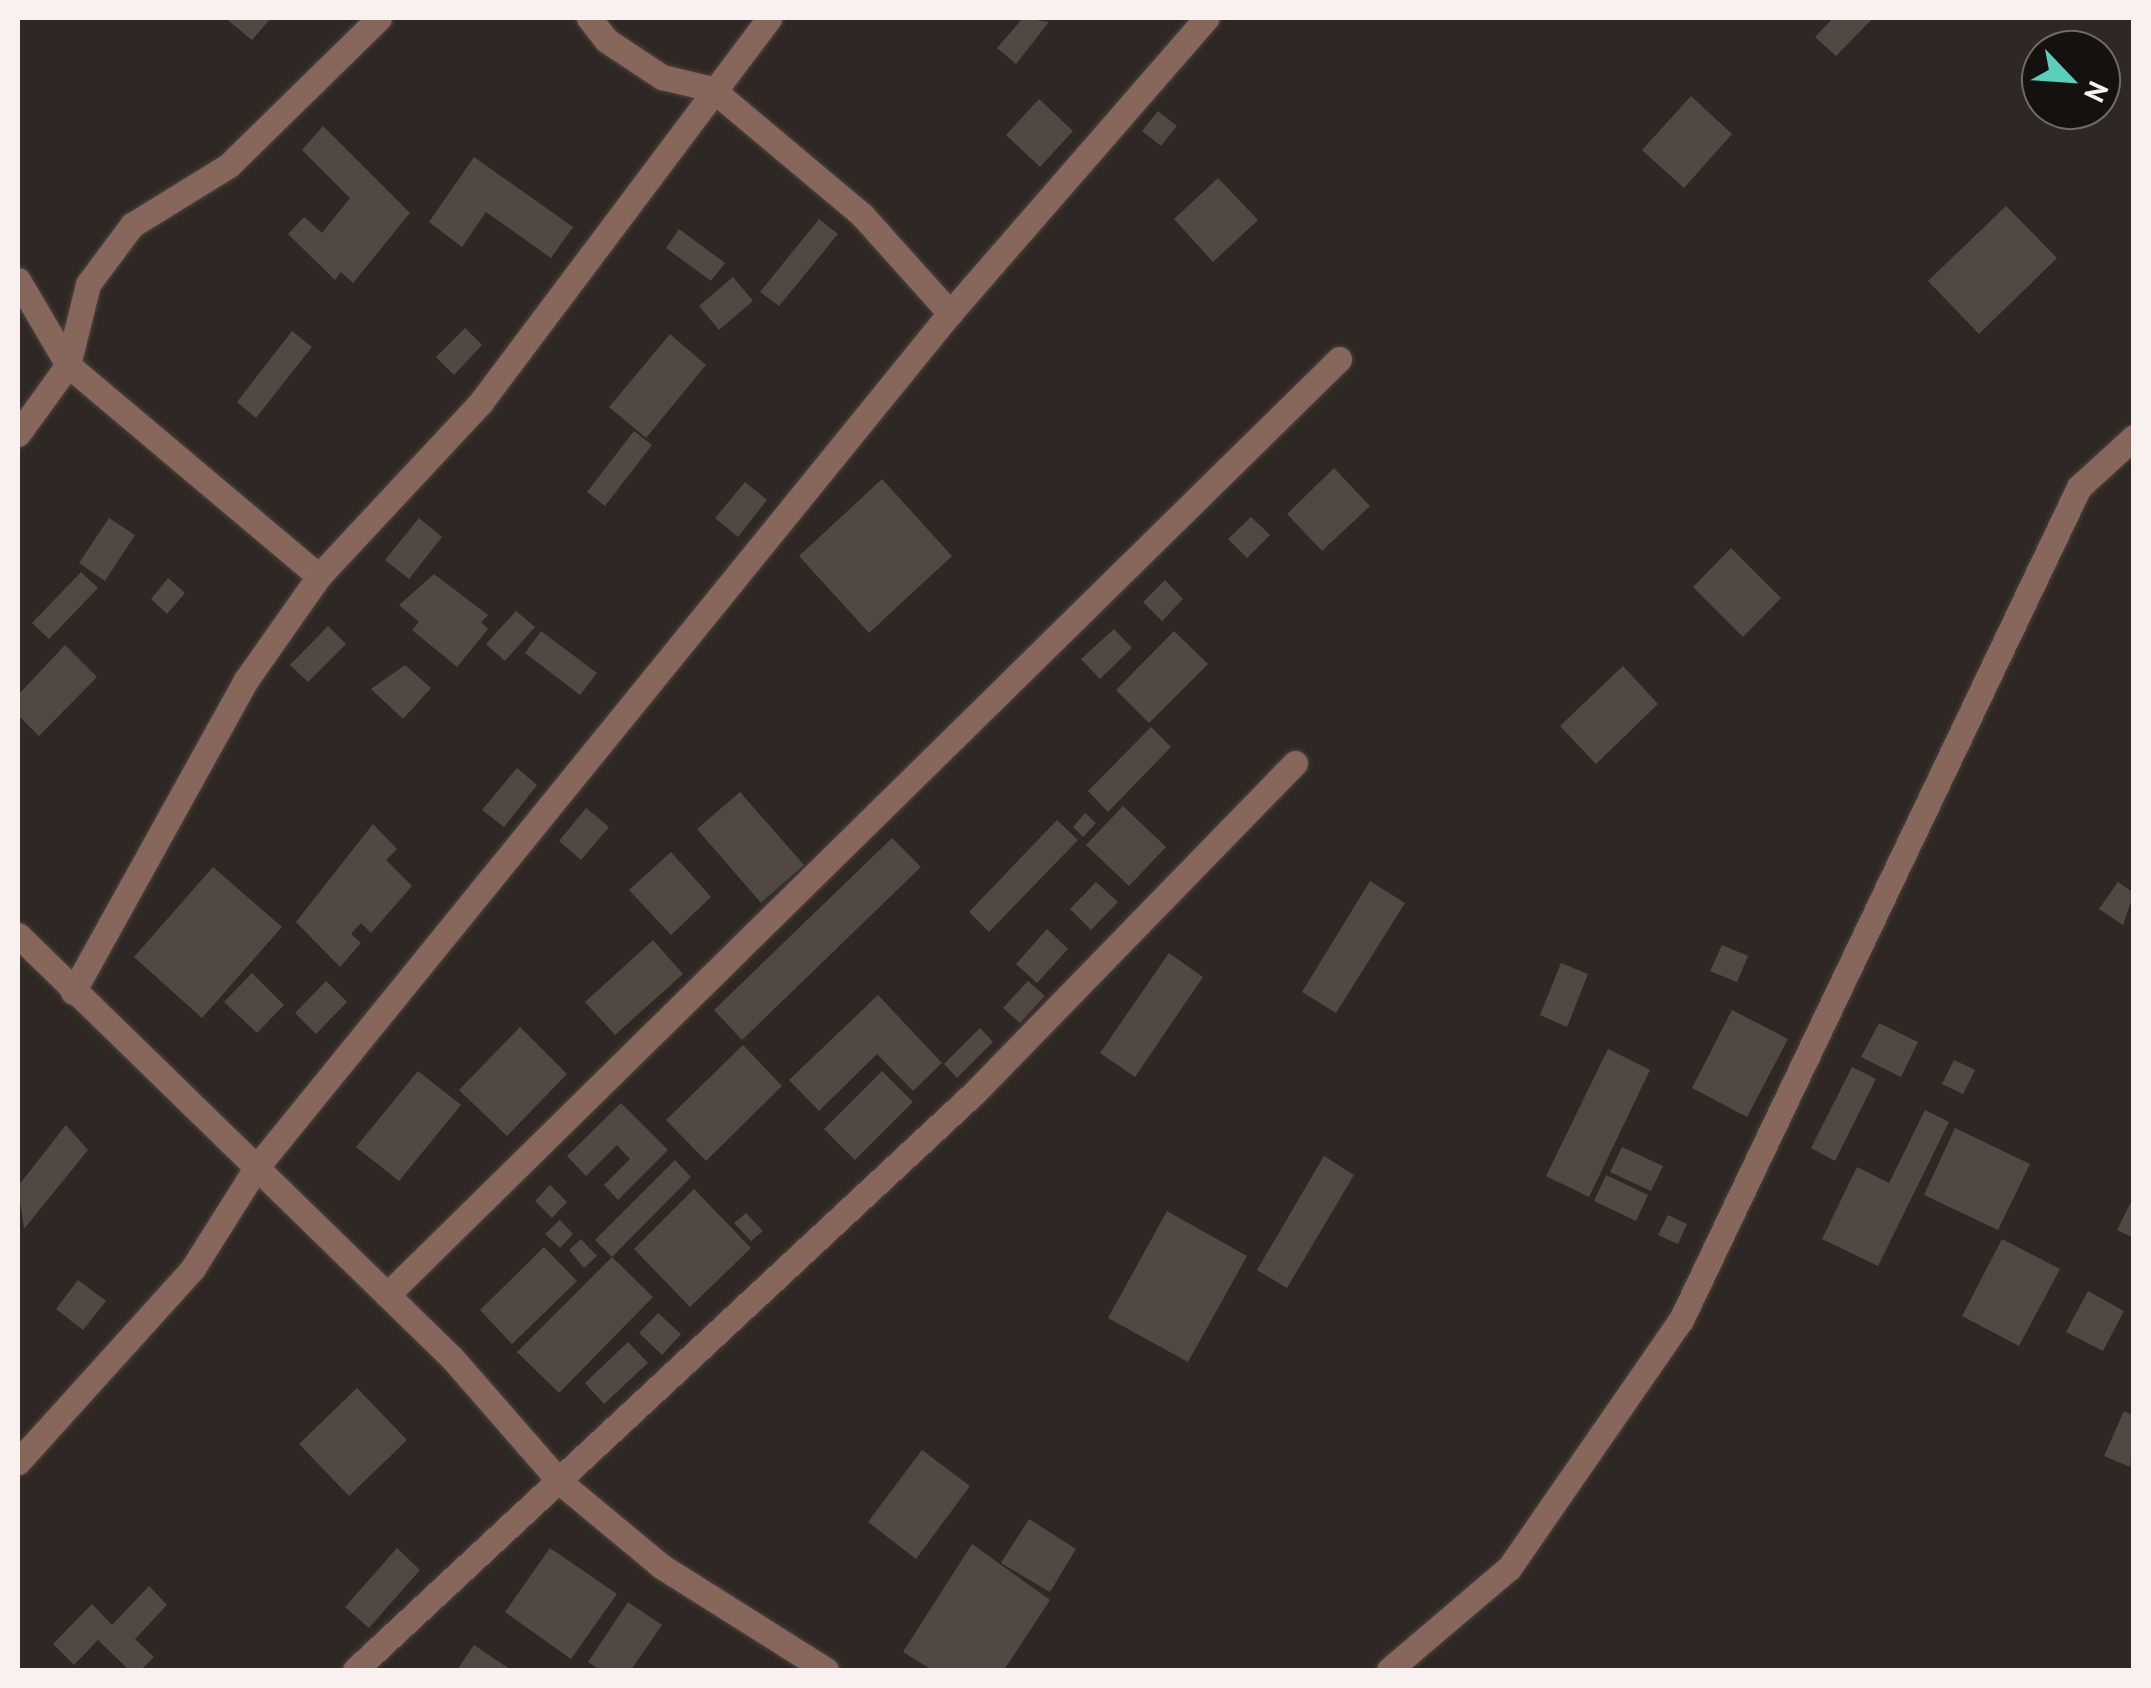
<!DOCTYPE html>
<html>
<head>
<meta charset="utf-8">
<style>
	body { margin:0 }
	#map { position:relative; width:2151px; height:1688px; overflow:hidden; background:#2f2723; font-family:"PT Sans",sans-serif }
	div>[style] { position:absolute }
	.building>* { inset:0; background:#514844 }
	.roads { filter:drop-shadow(0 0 2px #4b4340) drop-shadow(0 0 2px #4b4340) }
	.street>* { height:25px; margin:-12.5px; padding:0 12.5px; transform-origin:12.5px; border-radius:12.5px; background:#87675b }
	span { translate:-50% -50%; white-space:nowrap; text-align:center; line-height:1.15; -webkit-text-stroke:10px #15110f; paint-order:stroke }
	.frame { position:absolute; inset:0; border:20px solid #f8f1ef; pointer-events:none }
	.north { position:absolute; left:2021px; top:30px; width:100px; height:100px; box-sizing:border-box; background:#15110f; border:2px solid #706b69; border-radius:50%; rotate:115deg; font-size:28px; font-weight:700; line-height:40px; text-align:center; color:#f8f1ef }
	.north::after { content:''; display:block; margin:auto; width:35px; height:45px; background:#5bcebc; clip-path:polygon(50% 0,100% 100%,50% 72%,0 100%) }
</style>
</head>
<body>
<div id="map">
	<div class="building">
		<div style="clip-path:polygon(225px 18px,271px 18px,252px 40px)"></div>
		<div style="clip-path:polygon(1023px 18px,1049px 22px,1016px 64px,997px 48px)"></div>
		<div style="clip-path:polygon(1833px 18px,1873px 18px,1836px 56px,1815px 37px)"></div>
		<div style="clip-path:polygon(1691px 96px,1732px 134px,1684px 188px,1642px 150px)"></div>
		<div style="clip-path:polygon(1039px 99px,1073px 131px,1040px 167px,1006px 135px)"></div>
		<div style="clip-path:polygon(1158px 111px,1177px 126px,1161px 146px,1142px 131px)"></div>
		<div style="clip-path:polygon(323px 126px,410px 213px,353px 283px,341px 272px,335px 280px,288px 234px,304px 217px,322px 233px,350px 198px,302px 150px)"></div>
		<div style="clip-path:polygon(474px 157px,573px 227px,551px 258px,486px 212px,462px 247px,429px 222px)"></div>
		<div style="clip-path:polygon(1218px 178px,1258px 220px,1213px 262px,1174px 219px)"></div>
		<div style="clip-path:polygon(2006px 206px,2057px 258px,1979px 334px,1928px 281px)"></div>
		<div style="clip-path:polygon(819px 219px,838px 234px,779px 306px,760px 292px)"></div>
		<div style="clip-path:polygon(679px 229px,725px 263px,711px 281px,666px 248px)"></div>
		<div style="clip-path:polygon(733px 277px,753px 301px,719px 330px,699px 306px)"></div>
		<div style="clip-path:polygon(465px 328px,482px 345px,454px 375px,436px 357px)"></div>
		<div style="clip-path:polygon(292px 331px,312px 347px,256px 418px,237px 402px)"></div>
		<div style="clip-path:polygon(670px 334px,706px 365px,646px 438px,609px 407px)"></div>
		<div style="clip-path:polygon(634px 431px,652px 445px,605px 506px,587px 492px)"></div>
		<div style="clip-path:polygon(1334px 468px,1370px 506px,1322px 551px,1287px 514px)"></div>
		<div style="clip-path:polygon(882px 479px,952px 556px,869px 633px,799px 556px)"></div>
		<div style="clip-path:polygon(745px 482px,767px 500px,738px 537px,715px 518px)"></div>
		<div style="clip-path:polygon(1251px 517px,1270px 535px,1247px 558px,1228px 539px)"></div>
		<div style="clip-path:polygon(109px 518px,135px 535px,105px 581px,79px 563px)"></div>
		<div style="clip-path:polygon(419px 518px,442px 537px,409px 579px,385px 560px)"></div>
		<div style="clip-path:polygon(1731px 548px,1781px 598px,1743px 637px,1693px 587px)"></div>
		<div style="clip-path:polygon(81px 572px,98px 588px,49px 639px,32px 623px)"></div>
		<div style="clip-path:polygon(434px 574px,488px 615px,481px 622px,488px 629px,457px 667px,412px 630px,419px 622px,399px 605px)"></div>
		<div style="clip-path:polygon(168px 578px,185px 593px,167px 614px,151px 599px)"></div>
		<div style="clip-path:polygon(1165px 580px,1183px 599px,1162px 621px,1143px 602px)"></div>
		<div style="clip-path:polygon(516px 611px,535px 627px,505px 661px,486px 644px)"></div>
		<div style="clip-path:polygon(328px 626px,346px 644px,308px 682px,290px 665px)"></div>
		<div style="clip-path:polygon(1114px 629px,1132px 648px,1100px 679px,1081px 659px)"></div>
		<div style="clip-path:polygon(541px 631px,597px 673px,580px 695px,525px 653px)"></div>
		<div style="clip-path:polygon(1174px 631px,1208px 664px,1149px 723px,1116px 690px)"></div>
		<div style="clip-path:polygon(65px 645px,97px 677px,39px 736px,18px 715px,18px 695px)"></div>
		<div style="clip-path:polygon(405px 665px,431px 688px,403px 719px,371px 689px)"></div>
		<div style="clip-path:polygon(1623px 666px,1658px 704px,1596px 764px,1560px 726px)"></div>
		<div style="clip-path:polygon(1151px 727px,1171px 747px,1108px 812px,1088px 791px)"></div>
		<div style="clip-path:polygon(517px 768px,537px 785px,504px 827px,482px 810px)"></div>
		<div style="clip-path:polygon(740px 792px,804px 865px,761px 903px,697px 829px)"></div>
		<div style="clip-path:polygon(1123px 806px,1166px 847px,1129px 886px,1086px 845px)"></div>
		<div style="clip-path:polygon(586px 808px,609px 827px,581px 860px,559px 841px)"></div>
		<div style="clip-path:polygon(1085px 813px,1096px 823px,1083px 837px,1073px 827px)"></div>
		<div style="clip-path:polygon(1057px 820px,1078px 840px,989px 932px,969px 912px)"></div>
		<div style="clip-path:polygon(373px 824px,397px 849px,386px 860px,412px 886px,371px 933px,361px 923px,351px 934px,361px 943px,340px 967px,296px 922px)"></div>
		<div style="clip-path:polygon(892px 838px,921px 867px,742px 1040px,714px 1010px)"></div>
		<div style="clip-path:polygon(671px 852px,711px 897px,671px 935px,629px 890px)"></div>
		<div style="clip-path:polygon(213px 867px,282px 927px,202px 1018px,134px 957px)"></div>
		<div style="clip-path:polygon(1370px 881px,1405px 903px,1336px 1013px,1302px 992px)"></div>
		<div style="clip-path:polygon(1096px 882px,1118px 902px,1091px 930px,1070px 909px)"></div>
		<div style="clip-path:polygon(2118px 882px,2134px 893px,2123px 925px,2099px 909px)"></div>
		<div style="clip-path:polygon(1047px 929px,1068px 949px,1037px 983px,1016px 964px)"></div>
		<div style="clip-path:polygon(653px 940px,683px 974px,615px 1035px,585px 1002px)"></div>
		<div style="clip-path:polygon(1722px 945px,1748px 956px,1737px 982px,1710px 971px)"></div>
		<div style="clip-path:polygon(1169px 953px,1203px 977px,1135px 1077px,1100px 1053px)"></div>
		<div style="clip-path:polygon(1561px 963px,1588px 974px,1567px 1027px,1540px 1015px)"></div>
		<div style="clip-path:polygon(252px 973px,284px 1005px,257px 1033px,224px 1002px)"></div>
		<div style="clip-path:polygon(326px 981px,347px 1002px,316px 1034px,295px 1013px)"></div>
		<div style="clip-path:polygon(1028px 981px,1045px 996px,1020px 1023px,1003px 1008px)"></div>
		<div style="clip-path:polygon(878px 995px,942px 1063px,913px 1091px,877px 1054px,819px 1111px,789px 1080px)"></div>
		<div style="clip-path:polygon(1732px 1010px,1788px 1039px,1747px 1117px,1692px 1088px)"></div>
		<div style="clip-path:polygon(1879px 1023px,1918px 1042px,1901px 1077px,1861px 1057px)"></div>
		<div style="clip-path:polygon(520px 1027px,567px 1074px,507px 1136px,459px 1090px)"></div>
		<div style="clip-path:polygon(980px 1028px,993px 1042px,957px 1078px,944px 1064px)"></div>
		<div style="clip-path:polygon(743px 1045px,782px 1086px,706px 1161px,666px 1120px)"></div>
		<div style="clip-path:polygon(1608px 1049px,1650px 1070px,1589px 1197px,1546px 1176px)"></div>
		<div style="clip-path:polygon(1954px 1060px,1975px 1070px,1963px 1094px,1942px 1084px)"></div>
		<div style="clip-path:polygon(1852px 1067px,1876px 1079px,1835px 1161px,1811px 1148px)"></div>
		<div style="clip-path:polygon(418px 1071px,461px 1105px,399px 1181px,356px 1147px)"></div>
		<div style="clip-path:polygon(882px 1071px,913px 1102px,855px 1160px,824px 1129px)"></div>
		<div style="clip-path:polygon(621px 1103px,668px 1150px,618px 1200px,604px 1185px,630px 1159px,617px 1145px,586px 1176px,567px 1156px)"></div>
		<div style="clip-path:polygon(1925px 1110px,1949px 1122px,1878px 1266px,1822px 1239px,1857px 1167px,1889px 1183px)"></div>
		<div style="clip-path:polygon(66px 1125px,88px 1150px,24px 1229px,18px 1186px)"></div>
		<div style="clip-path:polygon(1955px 1128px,2030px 1164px,1998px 1230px,1924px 1195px)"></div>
		<div style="clip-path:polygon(1622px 1147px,1663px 1166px,1651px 1191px,1610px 1172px)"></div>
		<div style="clip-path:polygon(1324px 1156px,1354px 1175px,1287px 1288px,1257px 1270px)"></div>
		<div style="clip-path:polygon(675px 1160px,691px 1177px,612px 1257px,595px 1240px)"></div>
		<div style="clip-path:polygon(1606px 1175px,1648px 1195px,1636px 1221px,1594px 1201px)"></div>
		<div style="clip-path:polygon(550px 1185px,567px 1202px,552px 1218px,535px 1201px)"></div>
		<div style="clip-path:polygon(694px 1189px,751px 1248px,690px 1307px,634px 1249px)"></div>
		<div style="clip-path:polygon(2134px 1196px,2134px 1238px,2117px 1230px)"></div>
		<div style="clip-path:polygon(1167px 1211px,1247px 1256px,1188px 1362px,1108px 1318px)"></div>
		<div style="clip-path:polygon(746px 1213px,763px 1231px,751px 1241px,734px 1223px)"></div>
		<div style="clip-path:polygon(1668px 1215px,1687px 1224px,1678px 1244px,1658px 1235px)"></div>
		<div style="clip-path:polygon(560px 1220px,573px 1234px,560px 1248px,545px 1234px)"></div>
		<div style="clip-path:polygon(581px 1239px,597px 1256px,584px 1268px,569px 1250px)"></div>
		<div style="clip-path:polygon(2002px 1239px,2060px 1269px,2019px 1346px,1962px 1316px)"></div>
		<div style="clip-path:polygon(544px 1247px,577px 1281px,512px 1344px,480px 1310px)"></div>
		<div style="clip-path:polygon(612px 1257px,653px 1297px,559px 1393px,517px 1352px)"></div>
		<div style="clip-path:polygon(78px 1280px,106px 1301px,83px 1330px,56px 1309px)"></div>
		<div style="clip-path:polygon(2088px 1291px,2124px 1311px,2103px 1351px,2066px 1332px)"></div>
		<div style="clip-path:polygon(658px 1313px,681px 1334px,662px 1355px,639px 1333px)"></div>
		<div style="clip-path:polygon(628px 1342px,648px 1363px,604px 1404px,585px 1383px)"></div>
		<div style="clip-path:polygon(357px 1388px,407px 1440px,349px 1496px,299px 1444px)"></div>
		<div style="clip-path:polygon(2124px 1411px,2134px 1416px,2130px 1467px,2104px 1456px)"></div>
		<div style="clip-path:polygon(922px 1450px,970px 1486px,916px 1559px,868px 1522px)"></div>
		<div style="clip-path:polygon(1029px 1519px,1076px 1549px,1050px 1592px,1001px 1563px)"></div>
		<div style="clip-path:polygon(972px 1544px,1050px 1600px,1004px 1670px,932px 1670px,903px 1652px)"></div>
		<div style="clip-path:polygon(397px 1548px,420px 1570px,369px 1628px,345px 1607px)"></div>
		<div style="clip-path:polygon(550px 1548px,617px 1594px,571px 1659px,505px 1612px)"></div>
		<div style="clip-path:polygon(149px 1586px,167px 1605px,135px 1639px,154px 1657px,141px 1670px,129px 1670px,98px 1640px,74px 1665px,53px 1644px,92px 1604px,112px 1625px)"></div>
		<div style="clip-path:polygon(628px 1602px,662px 1625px,631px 1670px,600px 1670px,588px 1662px)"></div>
		<div style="clip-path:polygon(474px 1645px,511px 1670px,457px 1670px)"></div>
	</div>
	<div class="roads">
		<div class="street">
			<div style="left:589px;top:18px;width:28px;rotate:52deg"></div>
			<div style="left:606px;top:40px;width:67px;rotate:33.5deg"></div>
			<div style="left:662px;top:77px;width:51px;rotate:13.5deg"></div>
			<div style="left:712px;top:89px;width:196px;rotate:40deg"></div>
			<div style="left:862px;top:215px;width:132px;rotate:48.1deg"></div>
			<div style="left:18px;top:280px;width:99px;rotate:59.5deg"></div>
			<div style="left:68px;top:365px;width:328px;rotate:40.1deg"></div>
			<div style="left:18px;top:434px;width:85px;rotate:-54.1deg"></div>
			<div style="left:68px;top:365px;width:83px;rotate:-76.1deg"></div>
			<div style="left:88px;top:284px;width:74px;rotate:-53.3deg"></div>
			<div style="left:132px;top:225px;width:114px;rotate:-31.7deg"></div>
			<div style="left:229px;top:165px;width:210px;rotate:-44.4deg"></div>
			<div style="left:18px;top:935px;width:606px;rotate:44.26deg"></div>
			<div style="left:452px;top:1358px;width:164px;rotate:48.9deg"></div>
			<div style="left:560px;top:1482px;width:131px;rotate:39.7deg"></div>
			<div style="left:661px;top:1566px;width:195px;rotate:32.2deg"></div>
			<div style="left:73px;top:992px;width:357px;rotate:-61deg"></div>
			<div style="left:246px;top:680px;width:127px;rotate:-54.9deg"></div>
			<div style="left:319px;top:576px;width:238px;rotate:-47deg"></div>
			<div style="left:481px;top:402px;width:480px;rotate:-53.1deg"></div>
			<div style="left:387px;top:1295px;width:1335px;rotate:-44.51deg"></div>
			<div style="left:18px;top:1462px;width:261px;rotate:-47.9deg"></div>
			<div style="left:193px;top:1268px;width:118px;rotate:-57.8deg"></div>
			<div style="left:256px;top:1168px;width:1101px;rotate:-50.93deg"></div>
			<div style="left:950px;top:313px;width:391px;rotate:-49deg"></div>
			<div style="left:355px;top:1670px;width:848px;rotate:-42.99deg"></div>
			<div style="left:975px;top:1092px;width:459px;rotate:-45.8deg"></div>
			<div style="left:1389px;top:1670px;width:157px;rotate:-40.4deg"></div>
			<div style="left:1509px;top:1568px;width:302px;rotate:-55.3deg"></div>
			<div style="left:1681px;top:1320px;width:923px;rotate:-64.46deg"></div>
			<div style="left:2079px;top:487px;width:74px;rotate:-42.3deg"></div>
		</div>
	</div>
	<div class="frame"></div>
	<div class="north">N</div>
</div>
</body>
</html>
